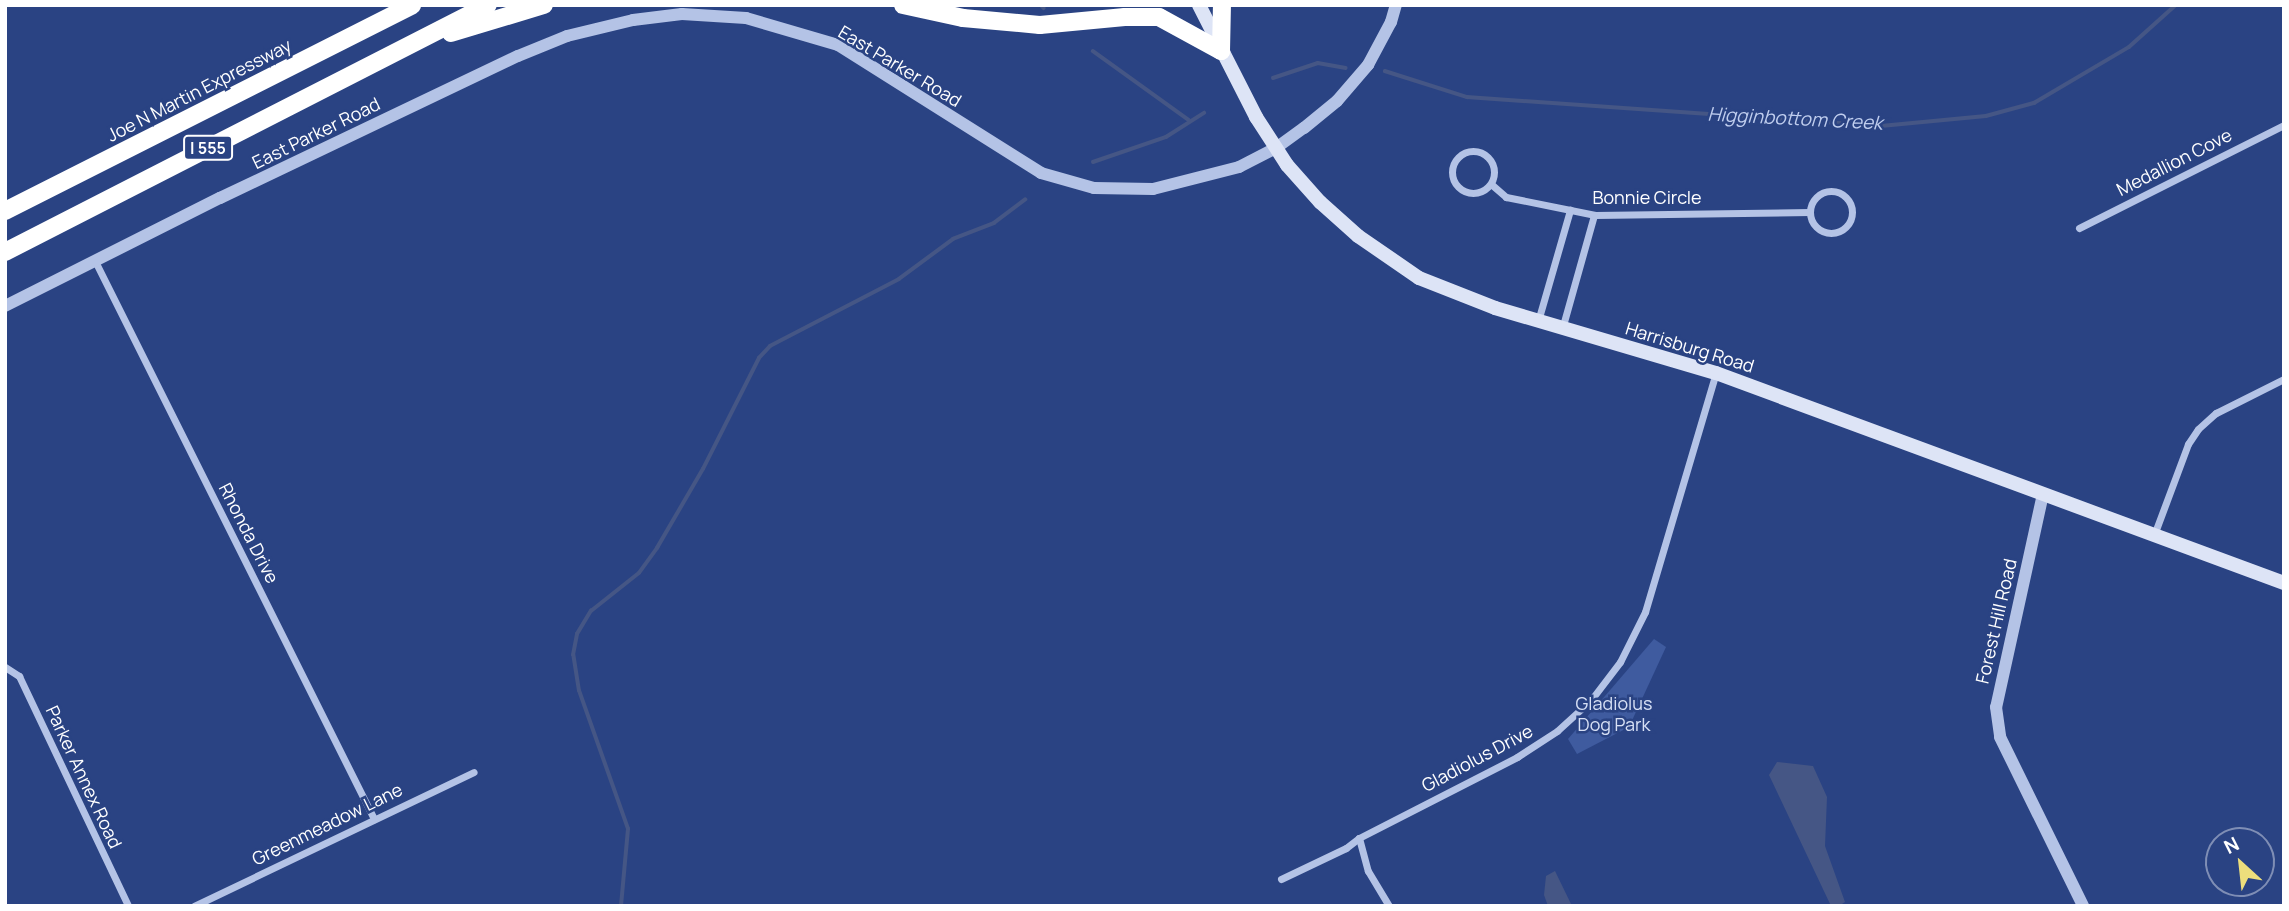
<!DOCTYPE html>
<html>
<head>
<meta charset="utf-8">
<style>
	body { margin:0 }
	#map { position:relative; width:2289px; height:911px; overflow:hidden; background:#2a4383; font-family:Manrope,sans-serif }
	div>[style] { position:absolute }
	.green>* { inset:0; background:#3f5b9f }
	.water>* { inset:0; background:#455685 }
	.stream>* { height:3.5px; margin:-1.75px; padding:0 1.75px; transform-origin:1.75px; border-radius:1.75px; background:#455685 }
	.minor>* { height:7px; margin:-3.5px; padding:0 3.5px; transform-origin:3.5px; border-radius:3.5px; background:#b4c3e6 }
	.minor>.ring { margin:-3.5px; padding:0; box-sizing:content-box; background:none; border:7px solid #b4c3e6; border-radius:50% }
	.tertiary>* { height:12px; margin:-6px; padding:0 6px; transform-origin:6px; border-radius:6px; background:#b4c3e6 }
	.secondary>* { height:14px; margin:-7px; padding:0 7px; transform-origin:7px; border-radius:7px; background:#dde4f6 }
	.motorway>* { height:18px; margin:-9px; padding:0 9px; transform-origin:9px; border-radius:9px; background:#fff }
	span { translate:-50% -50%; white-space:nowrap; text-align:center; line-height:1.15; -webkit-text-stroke:5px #2a4383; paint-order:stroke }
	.shield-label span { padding:2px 5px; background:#2a4383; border:2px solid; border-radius:5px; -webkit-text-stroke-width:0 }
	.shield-label { font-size:16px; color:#fff; font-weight:700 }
	.street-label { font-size:18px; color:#fff }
	.park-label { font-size:18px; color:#d7e0f5 }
	.water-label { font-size:19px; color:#bfcdee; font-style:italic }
	.frame { position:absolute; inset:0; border:7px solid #fff; pointer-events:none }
	.north { position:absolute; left:2205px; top:827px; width:70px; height:70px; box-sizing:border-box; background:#2a4383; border:2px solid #7f8eb5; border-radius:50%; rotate:333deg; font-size:19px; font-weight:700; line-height:28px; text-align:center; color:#fff }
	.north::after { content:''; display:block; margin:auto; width:24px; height:32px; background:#edde7c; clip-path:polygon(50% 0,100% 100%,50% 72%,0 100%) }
</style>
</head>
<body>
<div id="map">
	<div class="green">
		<div style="clip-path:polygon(1654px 639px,1666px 647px,1629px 727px,1577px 754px,1568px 739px)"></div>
	</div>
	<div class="water">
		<div style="clip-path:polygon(1777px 762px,1813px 766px,1827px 797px,1825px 846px,1845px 902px,1839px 906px,1831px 906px,1769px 775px)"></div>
		<div style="clip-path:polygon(1555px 871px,1572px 906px,1548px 906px,1544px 895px,1546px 876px)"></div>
	</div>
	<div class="stream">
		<div style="left:1041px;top:5px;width:4px;rotate:45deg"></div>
		<div style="left:1093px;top:51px;width:118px;rotate:35.7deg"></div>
		<div style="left:1385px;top:71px;width:86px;rotate:17.6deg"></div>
		<div style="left:1467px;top:97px;width:415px;rotate:4deg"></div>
		<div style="left:1881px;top:126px;width:105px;rotate:-5.4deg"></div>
		<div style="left:1986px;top:116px;width:50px;rotate:-15.2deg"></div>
		<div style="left:2034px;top:103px;width:110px;rotate:-30.5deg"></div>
		<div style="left:2129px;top:47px;width:63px;rotate:-41.8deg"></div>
		<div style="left:1273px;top:78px;width:47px;rotate:-18.4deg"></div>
		<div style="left:1318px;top:63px;width:28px;rotate:10deg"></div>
		<div style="left:1093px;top:162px;width:77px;rotate:-18.9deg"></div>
		<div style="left:1166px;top:137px;width:45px;rotate:-32.3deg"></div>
		<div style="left:621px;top:906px;width:77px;rotate:-84.8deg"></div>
		<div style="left:628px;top:829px;width:146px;rotate:-109.5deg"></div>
		<div style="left:579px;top:691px;width:36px;rotate:-99deg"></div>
		<div style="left:573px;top:655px;width:21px;rotate:-79deg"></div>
		<div style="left:577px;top:634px;width:27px;rotate:-59deg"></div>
		<div style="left:591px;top:611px;width:61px;rotate:-38.4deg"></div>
		<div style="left:639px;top:573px;width:31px;rotate:-54deg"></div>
		<div style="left:657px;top:548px;width:91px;rotate:-59.8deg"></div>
		<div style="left:703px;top:469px;width:124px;rotate:-63.2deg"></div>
		<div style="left:759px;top:358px;width:16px;rotate:-47deg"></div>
		<div style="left:770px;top:346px;width:145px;rotate:-27.4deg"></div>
		<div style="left:899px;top:279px;width:67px;rotate:-36.5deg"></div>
		<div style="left:953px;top:239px;width:44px;rotate:-21.3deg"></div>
		<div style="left:994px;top:223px;width:39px;rotate:-37deg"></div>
	</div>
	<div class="minor">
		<div class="ring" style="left:1452px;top:151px;width:35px;height:35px"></div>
		<div style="left:1491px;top:184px;width:20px;rotate:41deg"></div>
		<div style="left:1506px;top:197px;width:91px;rotate:11.4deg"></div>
		<div style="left:1595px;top:215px;width:215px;rotate:-0.8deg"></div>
		<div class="ring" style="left:1810px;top:191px;width:35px;height:35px"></div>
		<div style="left:2079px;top:228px;width:229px;rotate:-26.7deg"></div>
		<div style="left:95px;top:261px;width:624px;rotate:63.43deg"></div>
		<div style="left:1538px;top:321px;width:116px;rotate:-73.9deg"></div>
		<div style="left:1562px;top:329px;width:118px;rotate:-74.3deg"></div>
		<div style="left:2154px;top:535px;width:97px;rotate:-69.5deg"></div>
		<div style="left:2188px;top:444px;width:18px;rotate:-56deg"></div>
		<div style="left:2198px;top:429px;width:24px;rotate:-42deg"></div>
		<div style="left:2216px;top:413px;width:76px;rotate:-26.6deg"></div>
		<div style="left:5px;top:667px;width:17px;rotate:33deg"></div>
		<div style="left:19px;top:676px;width:255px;rotate:64.6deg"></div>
		<div style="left:1359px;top:838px;width:34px;rotate:75deg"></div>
		<div style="left:1368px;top:871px;width:41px;rotate:59deg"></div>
		<div style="left:1281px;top:879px;width:72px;rotate:-25.5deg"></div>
		<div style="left:1346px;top:848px;width:16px;rotate:-38deg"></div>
		<div style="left:1359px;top:838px;width:178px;rotate:-27.1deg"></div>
		<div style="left:1517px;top:757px;width:48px;rotate:-33deg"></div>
		<div style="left:1557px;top:731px;width:46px;rotate:-42.4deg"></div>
		<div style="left:1591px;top:700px;width:48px;rotate:-52.7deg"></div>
		<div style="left:1620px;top:662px;width:56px;rotate:-63.4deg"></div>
		<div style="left:1645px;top:612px;width:249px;rotate:-73.5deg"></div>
		<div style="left:194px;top:906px;width:310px;rotate:-25.6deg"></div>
	</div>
	<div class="tertiary">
		<div style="left:5px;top:306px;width:241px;rotate:-26.7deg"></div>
		<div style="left:220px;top:198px;width:330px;rotate:-25.5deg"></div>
		<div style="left:518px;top:56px;width:53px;rotate:-22.2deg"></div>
		<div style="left:567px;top:36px;width:68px;rotate:-13.6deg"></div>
		<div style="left:633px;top:20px;width:49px;rotate:-7deg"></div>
		<div style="left:682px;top:14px;width:64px;rotate:3.6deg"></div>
		<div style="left:746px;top:18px;width:96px;rotate:16.4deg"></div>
		<div style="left:838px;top:45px;width:240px;rotate:32.2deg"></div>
		<div style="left:1041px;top:173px;width:55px;rotate:15.8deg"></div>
		<div style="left:1094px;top:188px;width:59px;rotate:1deg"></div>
		<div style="left:1153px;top:189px;width:89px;rotate:-14.3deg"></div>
		<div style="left:1239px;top:167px;width:42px;rotate:-27.2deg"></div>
		<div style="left:1276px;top:148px;width:34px;rotate:-36deg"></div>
		<div style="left:1304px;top:128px;width:43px;rotate:-39.3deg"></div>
		<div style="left:1337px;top:101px;width:48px;rotate:-49.3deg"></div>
		<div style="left:1368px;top:65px;width:49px;rotate:-61.9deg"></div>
		<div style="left:1391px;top:22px;width:18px;rotate:-74deg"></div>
		<div style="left:2043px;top:494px;width:218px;rotate:102.4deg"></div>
		<div style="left:1996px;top:707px;width:30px;rotate:82deg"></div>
		<div style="left:2000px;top:737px;width:188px;rotate:63.8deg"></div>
	</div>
	<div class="secondary">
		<div style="left:1199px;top:5px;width:126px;rotate:63deg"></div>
		<div style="left:1256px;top:117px;width:57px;rotate:57.1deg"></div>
		<div style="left:1287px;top:165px;width:50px;rotate:48.3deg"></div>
		<div style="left:1320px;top:202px;width:51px;rotate:41.8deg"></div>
		<div style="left:1358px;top:236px;width:74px;rotate:34.5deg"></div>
		<div style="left:1419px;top:278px;width:82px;rotate:21.5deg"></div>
		<div style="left:1495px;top:308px;width:230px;rotate:16.4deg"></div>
		<div style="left:1716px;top:373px;width:606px;rotate:20.29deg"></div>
	</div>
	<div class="motorway">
		<div style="left:903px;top:5px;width:61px;rotate:12.2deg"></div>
		<div style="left:963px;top:18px;width:77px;rotate:5.2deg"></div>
		<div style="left:1040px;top:25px;width:85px;rotate:-5.4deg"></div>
		<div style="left:1125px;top:17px;width:34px"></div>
		<div style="left:1159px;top:17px;width:71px;rotate:28.7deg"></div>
		<div style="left:451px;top:33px;width:97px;rotate:-16.8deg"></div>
		<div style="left:1221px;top:51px;width:46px;rotate:-88.8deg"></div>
		<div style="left:5px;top:211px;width:456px;rotate:-26.8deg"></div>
		<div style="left:5px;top:252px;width:542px;rotate:-27.08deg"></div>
	</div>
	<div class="shield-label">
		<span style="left:208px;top:148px">I 555</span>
	</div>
	<div class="street-label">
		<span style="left:900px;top:66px;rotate:31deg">East Parker Road</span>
		<span style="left:199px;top:90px;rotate:-27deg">Joe N Martin Expressway</span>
		<span style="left:316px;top:133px;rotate:-26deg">East Parker Road</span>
		<span style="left:2174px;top:162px;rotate:-27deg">Medallion Cove</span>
		<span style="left:1647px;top:197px">Bonnie Circle</span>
		<span style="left:1690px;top:347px;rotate:17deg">Harrisburg Road</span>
		<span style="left:249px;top:533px;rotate:63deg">Rhonda Drive</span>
		<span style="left:1996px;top:621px;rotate:-77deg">Forest Hill Road</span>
		<span style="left:1477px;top:758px;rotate:-28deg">Gladiolus Drive</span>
		<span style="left:84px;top:777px;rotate:65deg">Parker Annex Road</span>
		<span style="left:327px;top:824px;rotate:-26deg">Greenmeadow Lane</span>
	</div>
	<div class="park-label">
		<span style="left:1614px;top:714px">Gladiolus<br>Dog Park</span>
	</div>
	<div class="water-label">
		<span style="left:1795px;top:119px;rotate:3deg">Higginbottom Creek</span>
	</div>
	<div class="frame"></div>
	<div class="north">N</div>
</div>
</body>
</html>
